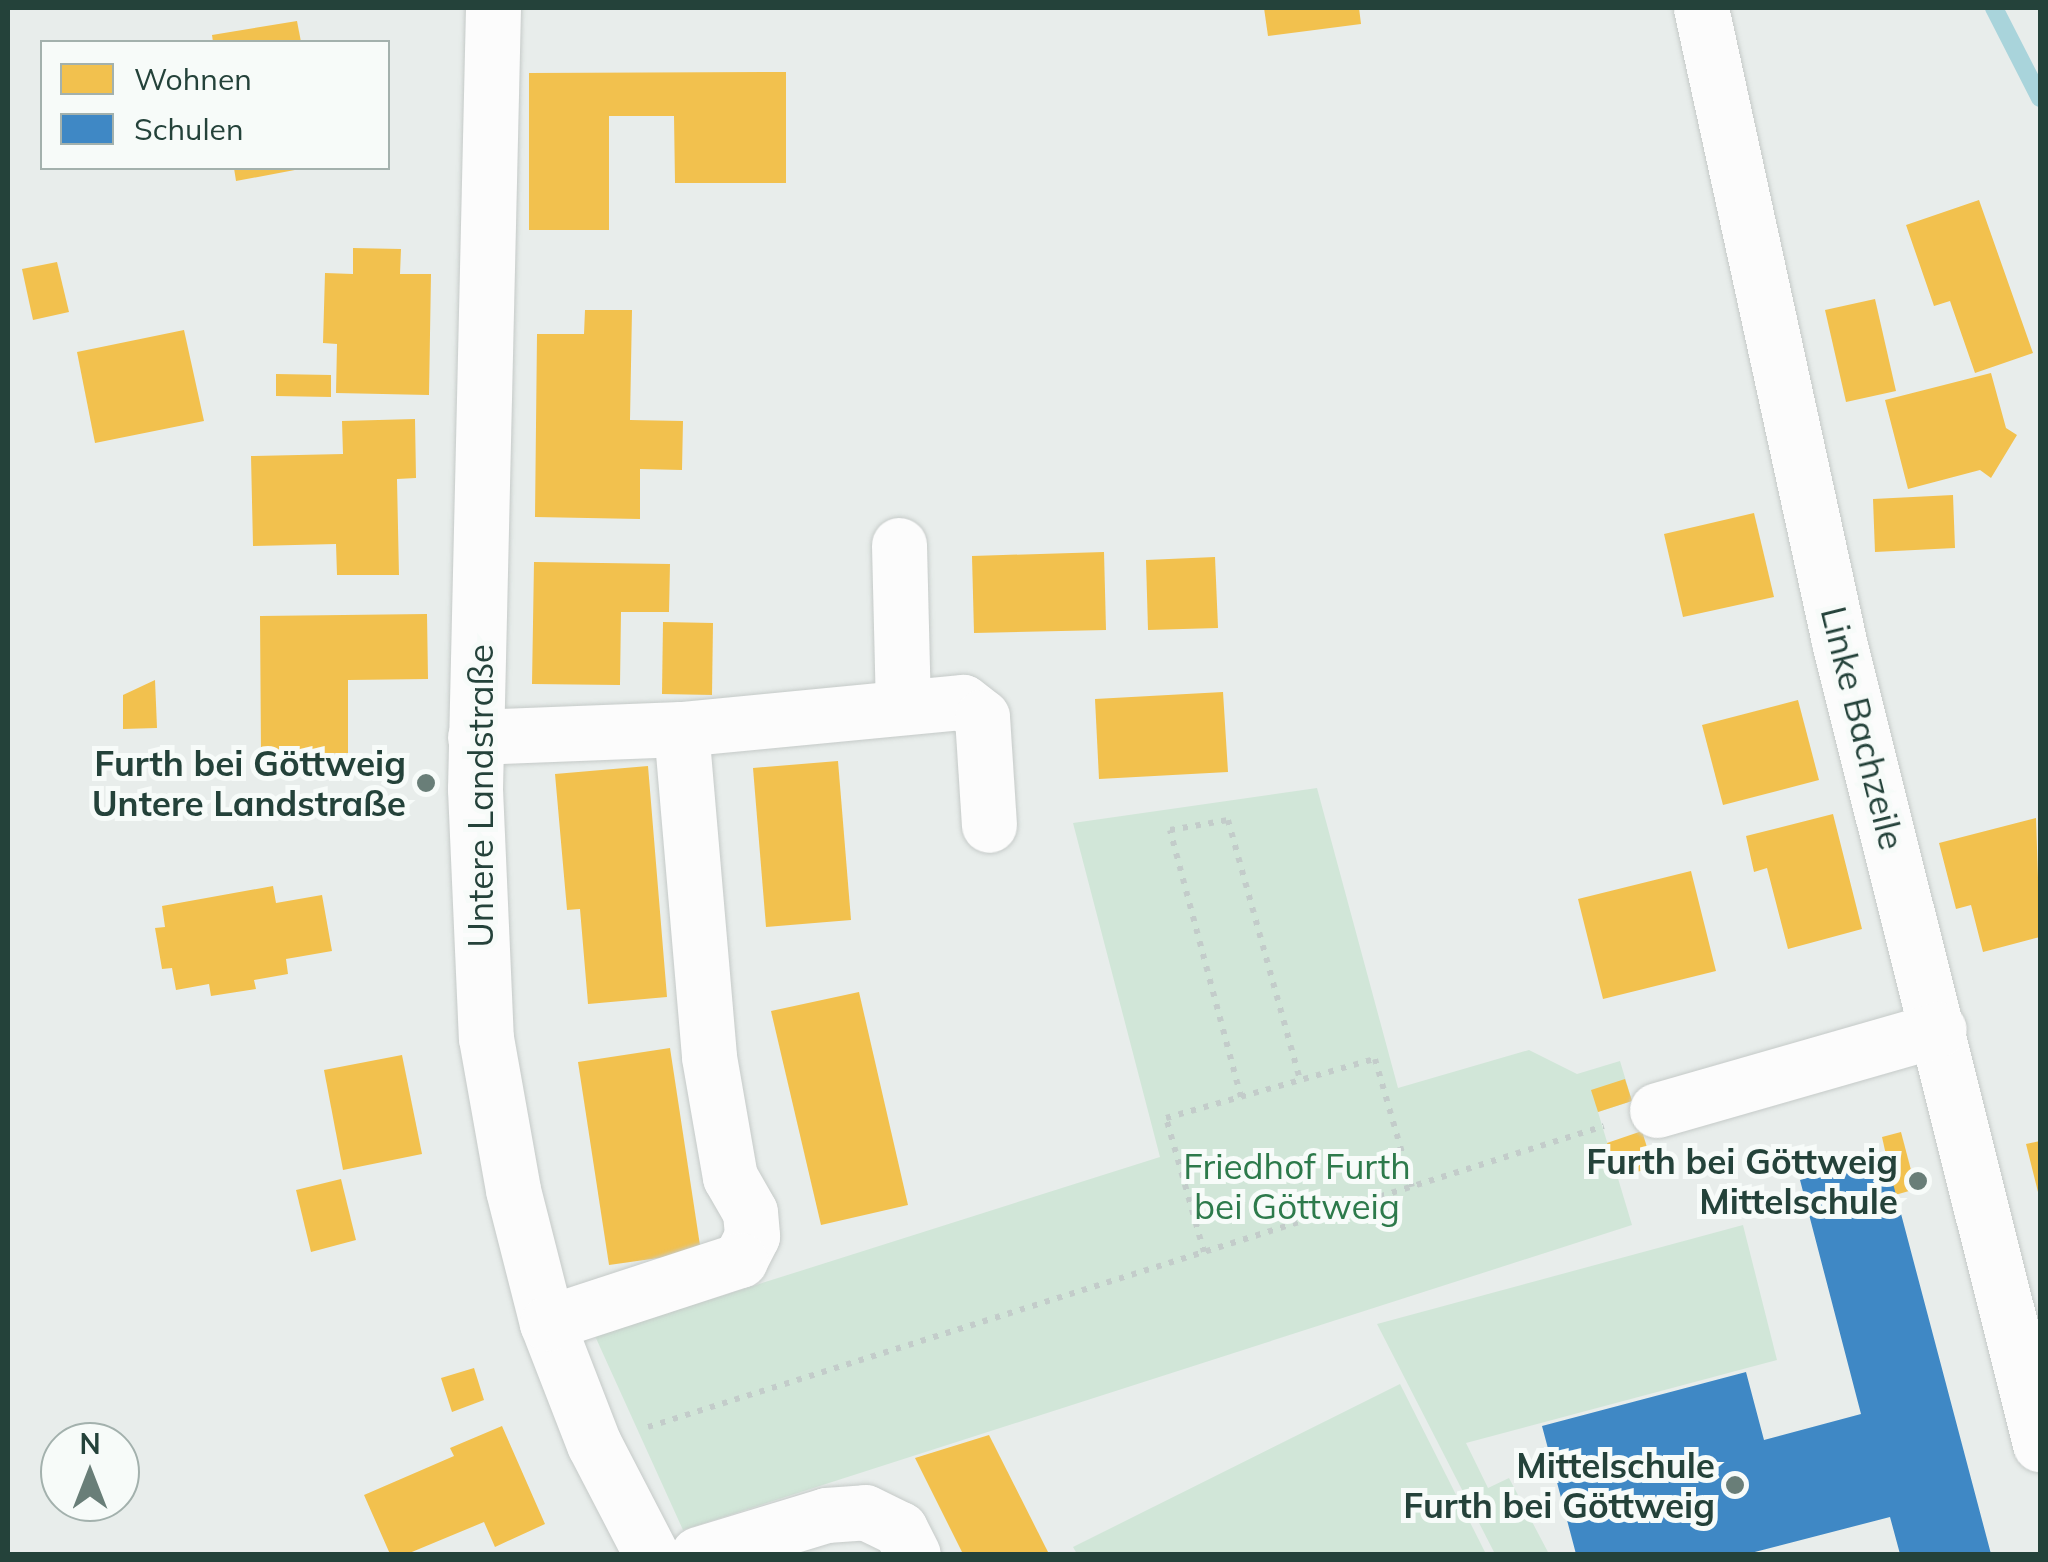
<!DOCTYPE html>
<html>
<head>
<meta charset="utf-8">
<style>
	body { margin:0 }
	#map { position:relative; width:2048px; height:1562px; overflow:hidden; background:#e8edeb; font-family:Mulish,sans-serif }
	div>[style] { position:absolute }
	.green>* { inset:0; background:#d1e6d8 }
	.homes>* { inset:0; background:#f2c14e }
	.schools>* { inset:0; background:#3f88c5 }
	.stream>* { height:18px; margin:-9px; padding:0 9px; transform-origin:9px; border-radius:9px; background:#a9d4db }
	.path>* { height:6px; margin-top:-3px; transform-origin:0; background:repeating-linear-gradient(90deg,#c3ccca 0 5px,transparent 0 13px) }
	.roads { filter:drop-shadow(0 0 2px #c5cac8) drop-shadow(0 0 2px #c5cac8) }
	.minor>* { height:55px; margin:-27.5px; padding:0 27.5px; transform-origin:27.5px; border-radius:27.5px; background:#fcfcfc }
	.dots>* { width:28px; height:28px; translate:-50% -50%; box-sizing:border-box; border:5px solid #f7fbf9; border-radius:50% }
	span { translate:-50% -50%; white-space:nowrap; text-align:center; line-height:1.15; -webkit-text-stroke:10px #f7fbf9; paint-order:stroke }
	.street-label { font-size:35px; color:#24423a }
	.poi-label { font-size:35px; color:#24423a; font-weight:700 }
	.right { translate:-100% -50%; text-align:right }
	.park-label { font-size:35px; color:#2d7a4b }
	.frame { position:absolute; inset:0; border:10px solid #24423a; pointer-events:none }
	.legend { position:absolute; left:40px; top:40px; width:350px; height:130px; box-sizing:border-box; background:#f7fbf9; border:2px solid #a3b1ad; margin:0; padding:12px 18px; list-style:none; font-size:30px; color:#24423a }
	.legend li { display:flex; align-items:center; gap:20px; height:50px }
	.legend b { width:50px; border:2px solid #a3b1ad }
	.north { position:absolute; left:40px; top:1422px; width:100px; height:100px; box-sizing:border-box; background:#f7fbf9; border:2px solid #a3b1ad; border-radius:50%; rotate:0deg; font-size:28px; font-weight:700; line-height:40px; text-align:center; color:#24423a }
	.north::after { content:''; display:block; margin:auto; width:35px; height:45px; background:#697e78; clip-path:polygon(50% 0,100% 100%,50% 72%,0 100%) }
</style>
</head>
<body>
<div id="map">
	<div class="green">
		<div style="clip-path:polygon(1317px 788px,1398px 1088px,1529px 1050px,1577px 1074px,1620px 1061px,1632px 1101px,1598px 1112px,1632px 1225px,683px 1530px,595px 1336px,1160px 1157px,1073px 823px)"></div>
		<div style="clip-path:polygon(1743px 1225px,1777px 1360px,1466px 1443px,1488px 1488px,1509px 1478px,1549px 1554px,1495px 1554px,1377px 1324px)"></div>
		<div style="clip-path:polygon(1400px 1384px,1486px 1554px,1077px 1554px,1073px 1547px)"></div>
	</div>
	<div class="homes">
		<div style="clip-path:polygon(1264px 8px,1359px 8px,1361px 24px,1268px 36px)"></div>
		<div style="clip-path:polygon(297px 21px,301px 42px,213px 42px,212px 35px)"></div>
		<div style="clip-path:polygon(786px 72px,786px 183px,675px 183px,674px 116px,609px 116px,609px 230px,529px 230px,529px 73px)"></div>
		<div style="clip-path:polygon(234px 168px,300px 168px,300px 169px,236px 181px)"></div>
		<div style="clip-path:polygon(1979px 200px,2033px 353px,1975px 373px,1950px 301px,1934px 306px,1906px 225px)"></div>
		<div style="clip-path:polygon(353px 248px,401px 249px,400px 274px,431px 274px,429px 395px,336px 393px,337px 344px,323px 343px,325px 273px,353px 274px)"></div>
		<div style="clip-path:polygon(57px 262px,69px 312px,33px 320px,22px 269px)"></div>
		<div style="clip-path:polygon(1875px 299px,1896px 391px,1846px 402px,1825px 310px)"></div>
		<div style="clip-path:polygon(585px 310px,632px 310px,630px 420px,683px 421px,682px 470px,640px 469px,640px 519px,535px 517px,537px 334px,584px 334px)"></div>
		<div style="clip-path:polygon(184px 330px,204px 421px,95px 443px,77px 352px)"></div>
		<div style="clip-path:polygon(1991px 373px,2006px 428px,2017px 435px,1991px 478px,1980px 470px,1908px 489px,1885px 400px)"></div>
		<div style="clip-path:polygon(276px 374px,331px 375px,331px 397px,276px 396px)"></div>
		<div style="clip-path:polygon(415px 419px,416px 478px,397px 479px,399px 575px,337px 575px,336px 544px,253px 546px,251px 456px,343px 454px,342px 421px)"></div>
		<div style="clip-path:polygon(1953px 495px,1955px 548px,1875px 552px,1873px 499px)"></div>
		<div style="clip-path:polygon(1754px 513px,1774px 597px,1683px 617px,1664px 534px)"></div>
		<div style="clip-path:polygon(1104px 552px,1106px 630px,974px 633px,972px 556px)"></div>
		<div style="clip-path:polygon(1215px 557px,1218px 628px,1148px 630px,1146px 560px)"></div>
		<div style="clip-path:polygon(534px 562px,670px 564px,669px 612px,621px 612px,620px 685px,532px 684px)"></div>
		<div style="clip-path:polygon(427px 614px,428px 679px,348px 680px,348px 753px,261px 754px,260px 616px)"></div>
		<div style="clip-path:polygon(663px 622px,713px 623px,712px 695px,662px 694px)"></div>
		<div style="clip-path:polygon(155px 680px,157px 728px,123px 729px,123px 695px)"></div>
		<div style="clip-path:polygon(1223px 692px,1228px 772px,1099px 779px,1095px 699px)"></div>
		<div style="clip-path:polygon(1798px 700px,1819px 780px,1723px 805px,1702px 725px)"></div>
		<div style="clip-path:polygon(838px 761px,851px 920px,766px 927px,753px 768px)"></div>
		<div style="clip-path:polygon(648px 766px,667px 997px,588px 1004px,580px 909px,567px 910px,555px 774px)"></div>
		<div style="clip-path:polygon(1833px 814px,1862px 929px,1788px 949px,1767px 868px,1754px 872px,1746px 836px)"></div>
		<div style="clip-path:polygon(2036px 818px,2040px 937px,1983px 952px,1971px 905px,1956px 909px,1939px 843px)"></div>
		<div style="clip-path:polygon(1691px 871px,1716px 971px,1603px 999px,1578px 899px)"></div>
		<div style="clip-path:polygon(273px 886px,276px 903px,322px 895px,332px 951px,286px 959px,288px 974px,254px 980px,256px 989px,211px 996px,209px 984px,176px 990px,172px 968px,162px 969px,155px 928px,165px 927px,162px 906px)"></div>
		<div style="clip-path:polygon(859px 992px,908px 1205px,821px 1225px,771px 1011px)"></div>
		<div style="clip-path:polygon(670px 1048px,701px 1252px,609px 1265px,578px 1062px)"></div>
		<div style="clip-path:polygon(402px 1055px,422px 1154px,343px 1170px,324px 1070px)"></div>
		<div style="clip-path:polygon(1625px 1079px,1632px 1101px,1598px 1112px,1591px 1090px)"></div>
		<div style="clip-path:polygon(1642px 1131px,1653px 1167px,1618px 1178px,1607px 1143px)"></div>
		<div style="clip-path:polygon(1901px 1132px,1916px 1189px,1895px 1195px,1882px 1137px)"></div>
		<div style="clip-path:polygon(2040px 1141px,2040px 1196px,2039px 1196px,2026px 1144px)"></div>
		<div style="clip-path:polygon(341px 1179px,356px 1240px,311px 1252px,296px 1190px)"></div>
		<div style="clip-path:polygon(474px 1368px,484px 1400px,452px 1412px,441px 1378px)"></div>
		<div style="clip-path:polygon(502px 1426px,545px 1524px,495px 1547px,484px 1522px,407px 1554px,390px 1554px,364px 1495px,454px 1456px,450px 1448px)"></div>
		<div style="clip-path:polygon(989px 1435px,1049px 1554px,963px 1554px,915px 1458px)"></div>
	</div>
	<div class="schools">
		<div style="clip-path:polygon(1886px 1157px,1991px 1554px,1900px 1554px,1890px 1517px,1747px 1554px,1576px 1554px,1542px 1426px,1746px 1372px,1764px 1440px,1861px 1414px,1800px 1180px)"></div>
	</div>
	<div class="stream">
		<div style="left:1994px;top:8px;width:101px;rotate:62.9deg"></div>
	</div>
	<div class="path">
		<div style="left:1241px;top:1097px;width:276px;rotate:-104.9deg"></div>
		<div style="left:1170px;top:830px;width:59px;rotate:-9.8deg"></div>
		<div style="left:1228px;top:820px;width:270px;rotate:74.5deg"></div>
		<div style="left:1204px;top:1252px;width:139px;rotate:-105.8deg"></div>
		<div style="left:1166px;top:1118px;width:217px;rotate:-15.8deg"></div>
		<div style="left:1375px;top:1059px;width:133px;rotate:73.9deg"></div>
		<div style="left:648px;top:1427px;width:1002px;rotate:-17.48deg"></div>
	</div>
	<div class="roads">
		<div class="minor">
			<div style="left:493px;top:8px;width:781px;rotate:91.32deg"></div>
			<div style="left:475px;top:789px;width:249px;rotate:87.5deg"></div>
			<div style="left:486px;top:1038px;width:154px;rotate:79.9deg"></div>
			<div style="left:513px;top:1190px;width:137px;rotate:75.7deg"></div>
			<div style="left:547px;top:1323px;width:130px;rotate:68.8deg"></div>
			<div style="left:594px;top:1444px;width:124px;rotate:62.6deg"></div>
			<div style="left:1701px;top:8px;width:653px;rotate:77.71deg"></div>
			<div style="left:1840px;top:646px;width:823px;rotate:75.93deg"></div>
			<div style="left:899px;top:545px;width:162px;rotate:88.6deg"></div>
			<div style="left:681px;top:729px;width:283px;rotate:-5.5deg"></div>
			<div style="left:963px;top:702px;width:24px;rotate:38deg"></div>
			<div style="left:982px;top:717px;width:108px;rotate:86.3deg"></div>
			<div style="left:475px;top:737px;width:206px;rotate:-2.2deg"></div>
			<div style="left:681px;top:729px;width:329px;rotate:85.1deg"></div>
			<div style="left:709px;top:1057px;width:122px;rotate:80.1deg"></div>
			<div style="left:730px;top:1177px;width:40px;rotate:60.3deg"></div>
			<div style="left:750px;top:1212px;width:24px;rotate:85deg"></div>
			<div style="left:752px;top:1236px;width:27px;rotate:117deg"></div>
			<div style="left:740px;top:1260px;width:203px;rotate:161.9deg"></div>
			<div style="left:1657px;top:1110px;width:293px;rotate:-16deg"></div>
			<div style="left:698px;top:1554px;width:134px;rotate:-16.9deg"></div>
			<div style="left:826px;top:1515px;width:39px;rotate:-4deg"></div>
			<div style="left:865px;top:1512px;width:39px;rotate:26deg"></div>
			<div style="left:900px;top:1529px;width:28px;rotate:63deg"></div>
		</div>
	</div>
	<div class="dots">
		<div style="left:426px;top:783px;background:#697e78"></div>
		<div style="left:1918px;top:1181px;background:#697e78"></div>
		<div style="left:1735px;top:1485px;background:#697e78"></div>
	</div>
	<div class="street-label">
		<span style="left:1863px;top:728px;rotate:76deg">Linke Bachzeile</span>
		<span style="left:480px;top:796px;rotate:-90deg">Untere Landstraße</span>
	</div>
	<div class="poi-label">
		<span class="right" style="left:406px;top:783px">Furth bei Göttweig<br>Untere Landstraße</span>
		<span class="right" style="left:1898px;top:1181px">Furth bei Göttweig<br>Mittelschule</span>
		<span class="right" style="left:1715px;top:1485px">Mittelschule<br>Furth bei Göttweig</span>
	</div>
	<div class="park-label">
		<span style="left:1297px;top:1186px">Friedhof Furth<br>bei Göttweig</span>
	</div>
	<div class="frame"></div>
	<ul class="legend">
	<li><b style="height:28px;background:#f2c14e"></b>Wohnen</li>
	<li><b style="height:28px;background:#3f88c5"></b>Schulen</li>
	</ul>
	<div class="north">N</div>
</div>
</body>
</html>
